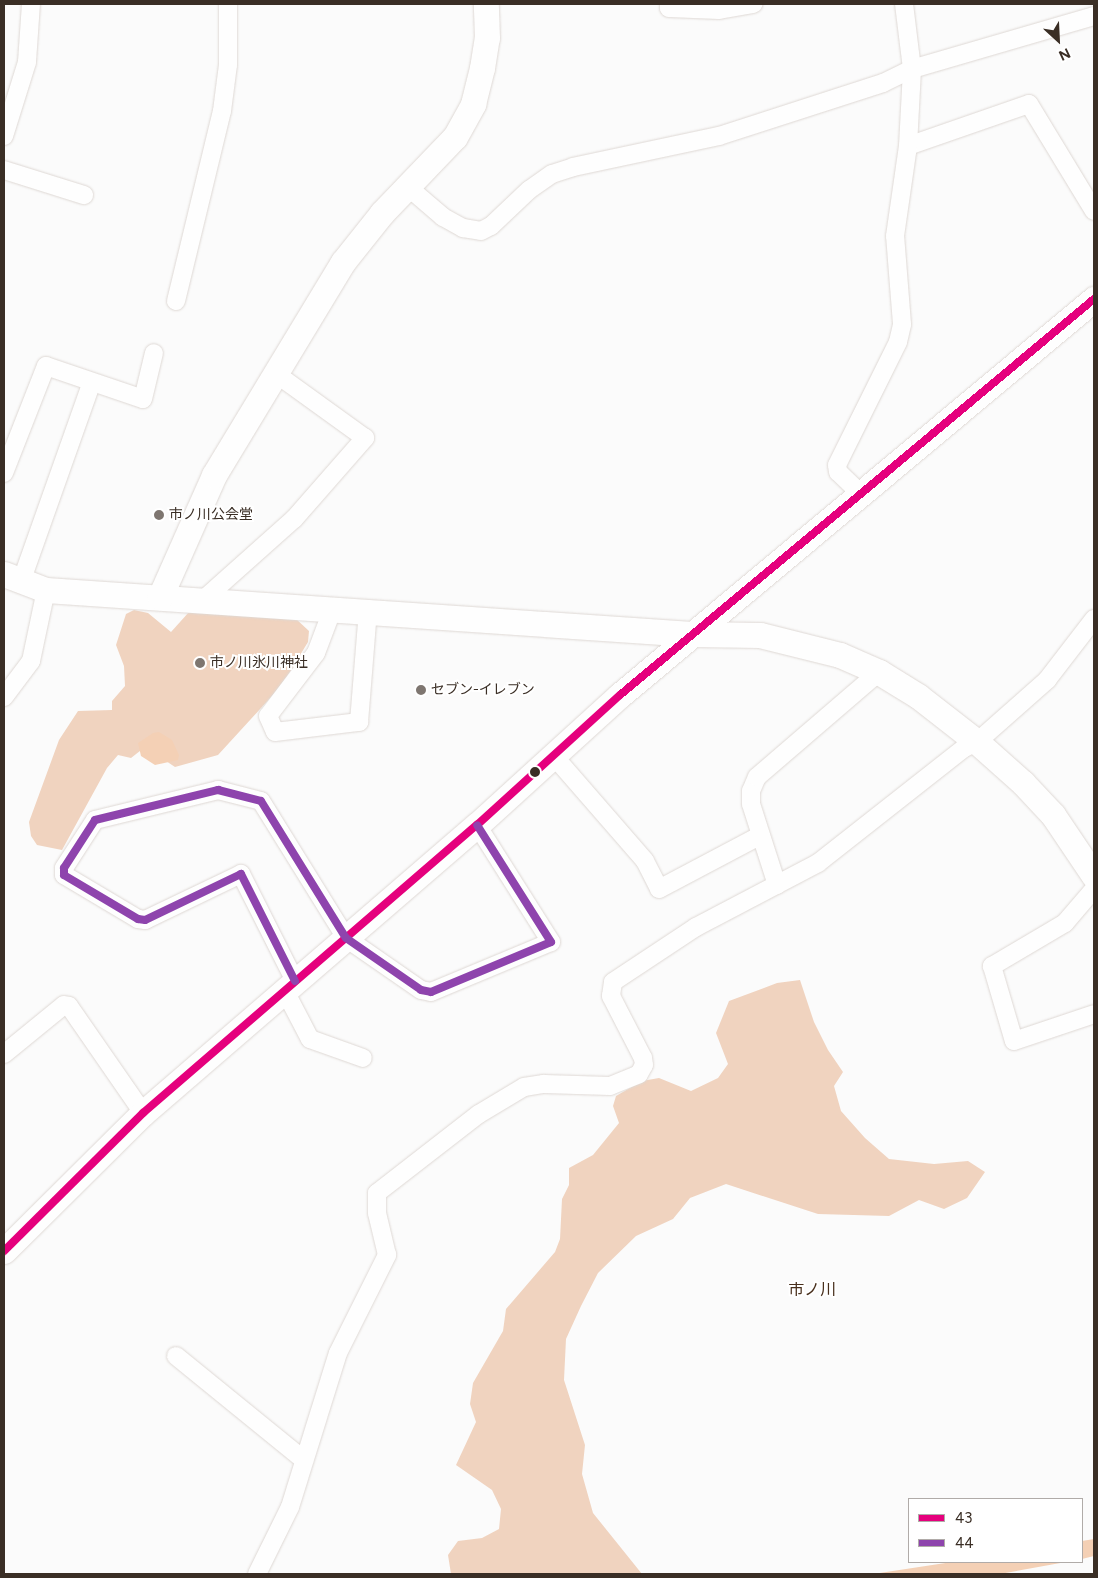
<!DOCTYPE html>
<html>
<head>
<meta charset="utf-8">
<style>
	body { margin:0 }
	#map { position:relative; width:1098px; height:1578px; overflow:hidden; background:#fbfbfb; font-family:Figtree,"Noto Sans JP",sans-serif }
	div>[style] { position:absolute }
	.forest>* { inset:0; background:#f0d3bf }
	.water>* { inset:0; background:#f4d0b5 }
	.roads { filter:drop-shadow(0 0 1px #ded8d4) drop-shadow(0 0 1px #ded8d4) }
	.street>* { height:18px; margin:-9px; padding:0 9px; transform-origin:9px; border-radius:9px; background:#fefefe }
	.secondary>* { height:25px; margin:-12.5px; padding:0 12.5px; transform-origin:12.5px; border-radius:12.5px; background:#fefefe }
	.bus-1>* { height:8px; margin:-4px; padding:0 4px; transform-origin:4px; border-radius:4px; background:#e5007d }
	.bus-2>* { height:8px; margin:-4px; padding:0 4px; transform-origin:4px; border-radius:4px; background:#8e44ad }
	.dots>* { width:14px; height:14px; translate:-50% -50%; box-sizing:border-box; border:2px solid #fff; border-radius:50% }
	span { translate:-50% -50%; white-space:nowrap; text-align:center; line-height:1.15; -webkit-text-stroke:4px #fff; paint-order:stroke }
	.poi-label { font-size:14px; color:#3a2e25 }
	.left { translate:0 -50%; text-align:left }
	.quarter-label { font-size:16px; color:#482f1c }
	.frame { position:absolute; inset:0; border:5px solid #3a2e25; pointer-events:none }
	.legend { position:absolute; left:908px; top:1498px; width:175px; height:65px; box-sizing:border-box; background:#fff; border:1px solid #b0aba8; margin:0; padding:6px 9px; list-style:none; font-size:15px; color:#3a2e25 }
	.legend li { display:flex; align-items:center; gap:10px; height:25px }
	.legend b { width:25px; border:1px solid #b0aba8 }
	.north { position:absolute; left:1033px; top:15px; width:50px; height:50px; -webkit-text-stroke:4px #fff; paint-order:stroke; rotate:155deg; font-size:14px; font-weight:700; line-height:20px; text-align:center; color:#3a2e25 }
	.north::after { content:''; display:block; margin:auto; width:18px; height:22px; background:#3a2e25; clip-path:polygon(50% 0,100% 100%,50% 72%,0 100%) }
</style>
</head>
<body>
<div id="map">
	<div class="forest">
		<div style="clip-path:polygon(134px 610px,148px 613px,171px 632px,189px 612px,295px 618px,309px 631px,308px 642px,282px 685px,218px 755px,175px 767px,145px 747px,131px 758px,118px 755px,107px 768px,62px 850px,37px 845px,31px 836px,29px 822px,59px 740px,78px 711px,112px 710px,112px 701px,125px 686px,124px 666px,116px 645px,126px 614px)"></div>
		<div style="clip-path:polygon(800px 980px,814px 1022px,828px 1050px,843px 1072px,834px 1086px,841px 1111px,865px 1138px,889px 1159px,934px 1164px,968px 1161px,985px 1172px,967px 1198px,944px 1209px,919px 1200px,889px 1216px,818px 1214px,726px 1184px,690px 1198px,673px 1219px,636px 1236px,598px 1273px,581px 1306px,566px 1339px,564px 1380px,585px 1445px,582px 1474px,593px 1513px,642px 1574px,451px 1574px,448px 1555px,458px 1541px,482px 1538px,499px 1529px,501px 1509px,492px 1490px,456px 1465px,476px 1422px,470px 1404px,473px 1383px,503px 1331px,506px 1309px,555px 1252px,560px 1239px,562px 1199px,569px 1185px,569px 1168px,593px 1155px,619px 1123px,613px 1106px,616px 1096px,642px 1081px,659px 1078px,691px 1091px,718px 1078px,728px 1064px,716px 1033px,729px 1001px,777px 983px)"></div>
	</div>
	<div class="water">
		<div style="clip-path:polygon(159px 732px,172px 740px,179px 755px,178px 760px,155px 765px,141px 756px,138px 743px,153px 733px)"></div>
		<div style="clip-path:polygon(1094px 1539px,1094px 1556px,1082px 1559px,1082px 1541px)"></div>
		<div style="clip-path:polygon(952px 1562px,1066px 1562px,1000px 1574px,873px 1574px)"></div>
	</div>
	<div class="roads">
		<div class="street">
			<div style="left:669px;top:4px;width:4px;rotate:90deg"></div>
			<div style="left:669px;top:8px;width:50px;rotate:2.3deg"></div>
			<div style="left:719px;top:10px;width:35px;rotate:-10deg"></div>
			<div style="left:4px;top:136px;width:77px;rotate:-72.7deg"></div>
			<div style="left:27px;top:62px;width:58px;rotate:-86.1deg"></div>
			<div style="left:908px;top:146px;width:128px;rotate:-19.1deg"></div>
			<div style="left:1029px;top:104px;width:125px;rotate:58.7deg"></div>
			<div style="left:4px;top:170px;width:84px;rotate:17.4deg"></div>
			<div style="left:408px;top:187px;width:46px;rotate:40.6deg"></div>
			<div style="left:443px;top:217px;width:23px;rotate:29deg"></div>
			<div style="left:463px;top:228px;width:18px;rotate:9deg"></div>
			<div style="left:481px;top:231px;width:11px;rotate:-27deg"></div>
			<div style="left:491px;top:226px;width:52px;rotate:-43.5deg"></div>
			<div style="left:529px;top:190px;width:28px;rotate:-35deg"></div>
			<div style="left:552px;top:174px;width:22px;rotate:-18deg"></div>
			<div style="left:573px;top:167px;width:149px;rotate:-12deg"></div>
			<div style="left:719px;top:136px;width:172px;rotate:-17.9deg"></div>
			<div style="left:883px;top:83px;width:32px;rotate:-26deg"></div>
			<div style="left:912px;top:69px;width:190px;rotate:-16.2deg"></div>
			<div style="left:176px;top:301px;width:195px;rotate:-76.4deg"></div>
			<div style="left:222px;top:111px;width:46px;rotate:-82.6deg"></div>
			<div style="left:228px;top:65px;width:61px;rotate:-90deg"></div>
			<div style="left:4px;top:473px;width:115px;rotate:-68.6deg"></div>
			<div style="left:46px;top:366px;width:102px;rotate:18.8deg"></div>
			<div style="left:143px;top:399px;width:47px;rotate:-76.6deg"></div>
			<div style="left:860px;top:493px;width:30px;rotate:-136deg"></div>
			<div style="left:838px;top:472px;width:7px;rotate:-98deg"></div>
			<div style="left:837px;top:465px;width:137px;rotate:-63.6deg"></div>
			<div style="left:898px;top:342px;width:18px;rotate:-77deg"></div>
			<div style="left:902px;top:324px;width:88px;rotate:-94.5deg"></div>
			<div style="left:895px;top:236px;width:91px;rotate:-81.8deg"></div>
			<div style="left:908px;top:146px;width:77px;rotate:-87deg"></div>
			<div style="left:912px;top:69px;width:65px;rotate:-97deg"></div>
			<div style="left:21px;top:582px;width:212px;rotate:-70.5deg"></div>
			<div style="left:203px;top:600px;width:122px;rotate:-41.7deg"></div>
			<div style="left:294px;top:519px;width:108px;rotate:-48.8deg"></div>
			<div style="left:365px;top:438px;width:111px;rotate:-144.2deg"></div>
			<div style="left:333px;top:608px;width:48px;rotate:110.7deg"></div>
			<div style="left:316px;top:653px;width:79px;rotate:127.3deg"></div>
			<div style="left:268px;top:716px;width:17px;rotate:66deg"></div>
			<div style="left:275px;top:732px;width:85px;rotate:-6.8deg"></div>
			<div style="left:359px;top:722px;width:111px;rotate:-85.4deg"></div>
			<div style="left:4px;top:697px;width:45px;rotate:-53.1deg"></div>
			<div style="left:31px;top:661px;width:73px;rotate:-78.1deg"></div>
			<div style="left:553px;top:755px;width:140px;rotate:49deg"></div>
			<div style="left:645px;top:861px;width:31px;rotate:63deg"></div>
			<div style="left:659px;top:889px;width:115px;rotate:-27.9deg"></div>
			<div style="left:777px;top:885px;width:85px;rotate:-107.8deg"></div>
			<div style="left:751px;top:804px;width:13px;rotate:-90deg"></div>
			<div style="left:751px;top:791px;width:15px;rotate:-67deg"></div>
			<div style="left:757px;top:777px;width:161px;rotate:-40.7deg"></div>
			<div style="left:1094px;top:889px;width:45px;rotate:130.5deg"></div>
			<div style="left:1065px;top:923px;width:85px;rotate:149.5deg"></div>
			<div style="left:992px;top:966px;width:78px;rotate:73.7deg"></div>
			<div style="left:1014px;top:1041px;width:84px;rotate:-18.6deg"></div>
			<div style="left:295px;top:981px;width:120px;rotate:-116.8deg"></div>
			<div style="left:241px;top:874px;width:106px;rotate:154.4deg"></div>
			<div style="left:145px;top:920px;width:7px;rotate:-172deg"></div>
			<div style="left:138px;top:919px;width:86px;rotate:-149.3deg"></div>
			<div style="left:64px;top:875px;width:7px;rotate:-90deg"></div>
			<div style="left:64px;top:868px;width:57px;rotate:-57.1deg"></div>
			<div style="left:95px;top:820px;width:127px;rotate:-13.7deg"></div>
			<div style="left:218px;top:790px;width:44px;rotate:14.3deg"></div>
			<div style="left:261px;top:801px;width:161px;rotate:58.2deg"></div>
			<div style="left:346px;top:938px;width:91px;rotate:34.7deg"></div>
			<div style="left:421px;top:990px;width:10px;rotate:11deg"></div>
			<div style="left:431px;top:992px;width:130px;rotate:-22.6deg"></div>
			<div style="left:551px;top:942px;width:138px;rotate:-122.3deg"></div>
			<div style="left:285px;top:991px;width:54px;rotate:62.5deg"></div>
			<div style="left:310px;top:1039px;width:56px;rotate:19.7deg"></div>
			<div style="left:4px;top:1054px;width:77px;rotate:-39.2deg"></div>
			<div style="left:64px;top:1005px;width:5px;rotate:11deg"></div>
			<div style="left:69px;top:1006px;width:130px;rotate:55.3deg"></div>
			<div style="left:176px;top:1356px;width:165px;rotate:39.1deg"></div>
			<div style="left:257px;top:1574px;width:75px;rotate:-63.8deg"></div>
			<div style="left:290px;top:1507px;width:161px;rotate:-72.7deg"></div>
			<div style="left:338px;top:1353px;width:110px;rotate:-63.4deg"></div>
			<div style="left:387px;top:1255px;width:43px;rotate:-103.4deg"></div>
			<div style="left:377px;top:1213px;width:20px;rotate:-90deg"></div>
			<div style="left:377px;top:1193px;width:129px;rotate:-37.8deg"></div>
			<div style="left:479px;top:1114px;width:52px;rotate:-31deg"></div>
			<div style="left:524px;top:1087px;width:20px;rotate:-9deg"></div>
			<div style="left:544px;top:1084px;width:66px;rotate:1.7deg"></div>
			<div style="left:610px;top:1086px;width:31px;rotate:-22deg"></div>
			<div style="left:639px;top:1074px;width:10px;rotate:-61deg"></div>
			<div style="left:644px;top:1065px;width:7px;rotate:-98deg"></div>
			<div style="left:643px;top:1058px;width:70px;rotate:-117.3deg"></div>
			<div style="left:611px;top:996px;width:14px;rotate:-82deg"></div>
			<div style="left:613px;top:982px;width:100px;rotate:-33.5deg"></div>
			<div style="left:696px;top:927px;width:138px;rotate:-27.7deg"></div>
			<div style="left:818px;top:863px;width:186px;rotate:-38.2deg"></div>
			<div style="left:964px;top:748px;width:14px;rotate:-25deg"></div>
			<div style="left:977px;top:742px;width:94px;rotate:-41.5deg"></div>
			<div style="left:1047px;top:680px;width:77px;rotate:-52.4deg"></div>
		</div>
		<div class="secondary">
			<div style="left:4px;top:574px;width:45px;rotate:20.9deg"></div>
			<div style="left:46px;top:590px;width:647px;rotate:3.9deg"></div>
			<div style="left:692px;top:634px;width:68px;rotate:0.8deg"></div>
			<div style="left:760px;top:635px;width:82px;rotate:14deg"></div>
			<div style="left:840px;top:655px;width:43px;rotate:23.6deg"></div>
			<div style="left:879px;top:672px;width:46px;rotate:31.6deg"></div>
			<div style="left:918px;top:696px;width:75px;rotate:37.9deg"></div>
			<div style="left:977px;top:742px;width:62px;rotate:41.7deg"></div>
			<div style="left:1023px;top:783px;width:44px;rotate:46.8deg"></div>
			<div style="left:1053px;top:815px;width:73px;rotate:56.1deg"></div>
			<div style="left:160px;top:597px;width:133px;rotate:-66.1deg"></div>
			<div style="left:214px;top:475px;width:249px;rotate:-58.8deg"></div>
			<div style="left:343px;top:262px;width:63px;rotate:-51.5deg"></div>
			<div style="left:382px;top:213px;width:105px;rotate:-46.2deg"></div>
			<div style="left:455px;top:137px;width:38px;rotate:-61deg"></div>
			<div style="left:473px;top:104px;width:37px;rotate:-76deg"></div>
			<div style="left:482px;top:68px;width:30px;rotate:-81deg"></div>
			<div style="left:487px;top:38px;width:34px;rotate:-92deg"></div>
			<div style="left:4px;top:1251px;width:196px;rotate:-44.8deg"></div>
			<div style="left:143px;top:1113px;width:441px;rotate:-40.8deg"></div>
			<div style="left:477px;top:825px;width:193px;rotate:-42.3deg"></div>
			<div style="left:620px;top:695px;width:618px;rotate:-39.88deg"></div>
		</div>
	</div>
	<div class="bus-1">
		<div style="left:4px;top:1251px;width:196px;rotate:-44.8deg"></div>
		<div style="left:143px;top:1113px;width:441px;rotate:-40.8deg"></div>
		<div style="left:477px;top:825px;width:193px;rotate:-42.3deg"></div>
		<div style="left:620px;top:695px;width:618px;rotate:-39.88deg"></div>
	</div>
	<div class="bus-2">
		<div style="left:295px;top:981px;width:120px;rotate:-116.8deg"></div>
		<div style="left:241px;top:874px;width:106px;rotate:154.4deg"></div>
		<div style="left:145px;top:920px;width:7px;rotate:-172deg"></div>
		<div style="left:138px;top:919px;width:86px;rotate:-149.3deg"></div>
		<div style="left:64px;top:875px;width:7px;rotate:-90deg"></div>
		<div style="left:64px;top:868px;width:57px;rotate:-57.1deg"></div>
		<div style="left:95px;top:820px;width:127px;rotate:-13.7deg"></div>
		<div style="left:218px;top:790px;width:44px;rotate:14.3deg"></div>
		<div style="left:261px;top:801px;width:161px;rotate:58.2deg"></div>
		<div style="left:346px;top:938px;width:91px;rotate:34.7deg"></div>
		<div style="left:421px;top:990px;width:10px;rotate:11deg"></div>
		<div style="left:431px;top:992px;width:130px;rotate:-22.6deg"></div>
		<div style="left:551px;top:942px;width:138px;rotate:-122.3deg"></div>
	</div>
	<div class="dots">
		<div style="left:159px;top:515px;background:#7e7670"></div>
		<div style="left:200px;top:663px;background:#7e7670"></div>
		<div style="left:421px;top:690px;background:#7e7670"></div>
		<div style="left:535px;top:772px;background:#3a2e25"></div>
	</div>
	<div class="poi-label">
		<span class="left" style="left:169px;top:515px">市ノ川公会堂</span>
		<span class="left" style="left:210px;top:663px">市ノ川氷川神社</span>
		<span class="left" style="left:431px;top:690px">セブン-イレブン</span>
	</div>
	<div class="quarter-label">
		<span style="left:812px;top:1290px">市ノ川</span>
	</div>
	<div class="frame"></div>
	<ul class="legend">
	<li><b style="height:6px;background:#e5007d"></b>43</li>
	<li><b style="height:6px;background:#8e44ad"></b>44</li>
	</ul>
	<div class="north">N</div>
</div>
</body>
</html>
